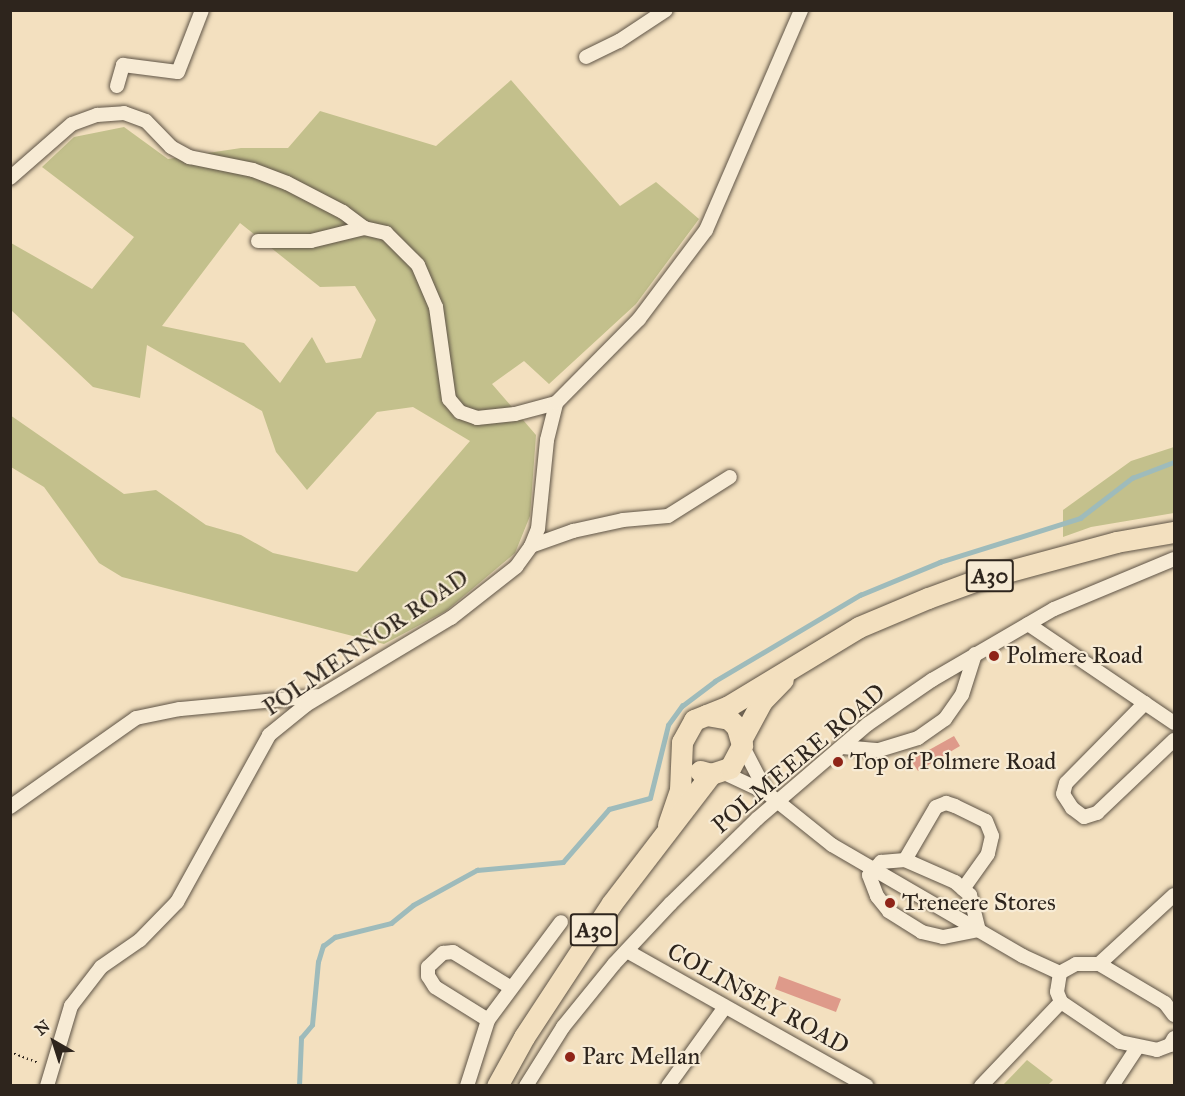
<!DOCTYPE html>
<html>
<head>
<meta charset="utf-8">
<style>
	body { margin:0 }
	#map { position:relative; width:1185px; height:1096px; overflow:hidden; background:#f3e0bf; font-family:"IM FELL Great Primer",serif }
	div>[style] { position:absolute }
	.green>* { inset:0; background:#c3c08c }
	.stream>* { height:4.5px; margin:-2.25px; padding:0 2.25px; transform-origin:2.25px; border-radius:2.25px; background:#9ebbbb }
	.building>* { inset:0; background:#de9a8a }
	.path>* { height:2px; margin-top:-1px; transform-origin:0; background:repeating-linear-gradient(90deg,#2e251d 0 1.5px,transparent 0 4.5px) }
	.roads { filter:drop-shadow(0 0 2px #5f5446) drop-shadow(0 0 2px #5f5446) }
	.minor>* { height:14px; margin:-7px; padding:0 7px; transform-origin:7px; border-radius:7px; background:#f7ebd5 }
	.highway>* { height:21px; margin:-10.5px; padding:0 10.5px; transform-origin:10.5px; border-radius:10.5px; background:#f3e0bf }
	.dots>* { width:16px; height:16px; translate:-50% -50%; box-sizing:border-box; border:3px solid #f7ebd5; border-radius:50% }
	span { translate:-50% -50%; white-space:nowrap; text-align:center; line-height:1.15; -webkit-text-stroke:4.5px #f7ebd5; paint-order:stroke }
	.shield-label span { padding:2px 4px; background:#f7ebd5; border:2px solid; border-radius:4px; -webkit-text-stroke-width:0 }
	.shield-label { font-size:22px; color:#2e251d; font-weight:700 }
	.street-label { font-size:24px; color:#2e251d }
	.poi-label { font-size:24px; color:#2e251d }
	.left { translate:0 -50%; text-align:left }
	.frame { position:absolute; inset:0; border:12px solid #2e251d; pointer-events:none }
	.north { position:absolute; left:24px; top:1012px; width:60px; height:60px; -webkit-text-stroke:4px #f7ebd5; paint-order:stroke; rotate:321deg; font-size:16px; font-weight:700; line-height:24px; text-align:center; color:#2e251d }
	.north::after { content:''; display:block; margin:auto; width:21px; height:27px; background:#2e251d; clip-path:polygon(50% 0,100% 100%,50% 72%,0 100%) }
</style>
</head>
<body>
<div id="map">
	<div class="green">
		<div style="clip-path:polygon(evenodd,511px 80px,620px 206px,656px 182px,699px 219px,636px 304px,549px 384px,524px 361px,492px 384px,536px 435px,530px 516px,515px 553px,446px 611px,384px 644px,122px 577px,99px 563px,44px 487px,11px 467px,10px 415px,124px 494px,156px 490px,206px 525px,241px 535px,273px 553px,357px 572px,470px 441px,413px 407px,377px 412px,307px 490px,276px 452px,262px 411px,147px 345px,140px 398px,93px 387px,11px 310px,11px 243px,92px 289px,134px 237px,42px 167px,74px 137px,124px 127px,168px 159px,241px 148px,288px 148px,320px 111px,436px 146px,511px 80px,240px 223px,320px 287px,355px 286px,376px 320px,361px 358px,326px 363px,312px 337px,280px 383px,244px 343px,162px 326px,240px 223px)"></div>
		<div style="clip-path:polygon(1174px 447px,1174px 513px,1091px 527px,1063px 537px,1063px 510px,1131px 461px)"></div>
		<div style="clip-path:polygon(1027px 1060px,1053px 1080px,1048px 1085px,1003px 1085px)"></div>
	</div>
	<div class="stream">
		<div style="left:299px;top:1086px;width:48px;rotate:-87.6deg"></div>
		<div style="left:301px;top:1038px;width:17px;rotate:-50deg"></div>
		<div style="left:312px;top:1025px;width:63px;rotate:-84.6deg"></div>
		<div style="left:318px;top:962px;width:17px;rotate:-73deg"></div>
		<div style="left:323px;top:946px;width:15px;rotate:-37deg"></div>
		<div style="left:335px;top:937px;width:58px;rotate:-14deg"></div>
		<div style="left:391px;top:923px;width:28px;rotate:-39deg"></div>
		<div style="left:413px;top:905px;width:73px;rotate:-28.7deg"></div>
		<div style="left:477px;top:870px;width:86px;rotate:-5.3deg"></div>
		<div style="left:563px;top:862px;width:70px;rotate:-49deg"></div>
		<div style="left:609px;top:809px;width:42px;rotate:-15deg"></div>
		<div style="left:650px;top:798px;width:75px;rotate:-76.1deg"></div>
		<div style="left:668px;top:725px;width:24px;rotate:-54deg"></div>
		<div style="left:682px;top:706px;width:41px;rotate:-37.1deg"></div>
		<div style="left:715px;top:681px;width:169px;rotate:-30.7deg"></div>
		<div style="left:860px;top:595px;width:87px;rotate:-22.4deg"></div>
		<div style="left:940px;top:562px;width:147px;rotate:-17.4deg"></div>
		<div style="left:1080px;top:518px;width:66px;rotate:-37.6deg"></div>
		<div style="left:1132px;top:478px;width:45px;rotate:-20.9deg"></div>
	</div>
	<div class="building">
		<div style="clip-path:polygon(954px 736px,960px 746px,918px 771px,911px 760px)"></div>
		<div style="clip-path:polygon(779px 976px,841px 999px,836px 1012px,775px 989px)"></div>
	</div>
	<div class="path">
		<div style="left:10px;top:1052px;width:30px;rotate:21deg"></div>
	</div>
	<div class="roads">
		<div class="minor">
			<div style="left:586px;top:57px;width:37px;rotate:-26deg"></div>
			<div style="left:619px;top:41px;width:56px;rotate:-33.4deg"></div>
			<div style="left:117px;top:86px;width:22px;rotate:-74deg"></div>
			<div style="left:123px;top:65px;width:55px;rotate:7.3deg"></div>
			<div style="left:178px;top:72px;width:66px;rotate:-68.8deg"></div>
			<div style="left:10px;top:178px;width:82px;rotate:-41.1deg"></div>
			<div style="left:72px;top:124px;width:27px;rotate:-20deg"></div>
			<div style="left:97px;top:115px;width:27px;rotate:-4deg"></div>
			<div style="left:124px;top:113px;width:23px;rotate:20deg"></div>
			<div style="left:146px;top:121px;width:36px;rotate:46deg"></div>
			<div style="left:171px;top:147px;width:21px;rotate:29deg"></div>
			<div style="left:189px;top:157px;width:65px;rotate:11.5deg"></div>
			<div style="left:253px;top:170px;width:36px;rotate:21deg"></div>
			<div style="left:287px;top:183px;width:63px;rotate:27.4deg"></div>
			<div style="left:343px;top:212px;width:26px;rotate:37deg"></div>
			<div style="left:258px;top:241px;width:53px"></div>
			<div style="left:311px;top:241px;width:55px;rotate:-13.8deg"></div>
			<div style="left:364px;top:228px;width:23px;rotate:13deg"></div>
			<div style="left:386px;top:233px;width:45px;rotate:45deg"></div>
			<div style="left:418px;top:265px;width:46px;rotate:66.8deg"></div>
			<div style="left:436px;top:307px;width:93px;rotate:82deg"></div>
			<div style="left:449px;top:399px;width:17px;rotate:50deg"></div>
			<div style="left:460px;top:412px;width:18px;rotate:19deg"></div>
			<div style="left:477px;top:418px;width:38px;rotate:-6deg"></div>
			<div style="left:515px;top:414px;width:42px;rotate:-15deg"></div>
			<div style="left:531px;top:546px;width:45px;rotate:-19.7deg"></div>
			<div style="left:573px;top:531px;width:51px;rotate:-12.4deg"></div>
			<div style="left:623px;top:520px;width:45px;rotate:-5.1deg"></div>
			<div style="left:668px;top:516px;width:73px;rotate:-32.2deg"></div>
			<div style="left:1028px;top:624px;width:176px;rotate:34.1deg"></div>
			<div style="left:1145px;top:703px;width:112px;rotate:134.6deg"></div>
			<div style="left:1066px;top:783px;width:11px;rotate:105deg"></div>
			<div style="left:1063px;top:794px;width:17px;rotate:57deg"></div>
			<div style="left:1072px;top:808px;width:15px;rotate:37deg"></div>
			<div style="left:1084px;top:817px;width:14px;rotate:-17deg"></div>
			<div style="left:1097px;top:813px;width:106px;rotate:-43.5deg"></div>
			<div style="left:742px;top:745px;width:54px;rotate:62.5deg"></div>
			<div style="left:842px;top:747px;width:37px;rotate:5deg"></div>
			<div style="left:879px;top:750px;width:41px;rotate:-17.1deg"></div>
			<div style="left:918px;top:738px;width:33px;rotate:-35deg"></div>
			<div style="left:945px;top:719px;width:29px;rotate:-55deg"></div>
			<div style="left:962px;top:695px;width:43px;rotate:-72.4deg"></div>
			<div style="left:722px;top:772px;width:50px;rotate:25deg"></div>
			<div style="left:767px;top:793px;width:83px;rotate:38.7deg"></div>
			<div style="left:832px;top:845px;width:221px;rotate:30.2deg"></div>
			<div style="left:1023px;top:956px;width:41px;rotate:24.7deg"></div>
			<div style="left:10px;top:807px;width:154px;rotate:-35.2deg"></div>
			<div style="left:136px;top:718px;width:45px;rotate:-11.6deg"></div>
			<div style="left:180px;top:709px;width:138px;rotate:-5.4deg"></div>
			<div style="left:905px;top:860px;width:55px;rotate:23.7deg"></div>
			<div style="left:955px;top:882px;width:20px;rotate:41deg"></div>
			<div style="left:970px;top:895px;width:36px;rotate:76deg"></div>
			<div style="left:979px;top:930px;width:37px;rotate:169deg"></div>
			<div style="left:943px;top:937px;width:22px;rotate:-167deg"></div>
			<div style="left:922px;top:932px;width:39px;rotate:-148deg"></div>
			<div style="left:889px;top:911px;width:19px;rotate:-129deg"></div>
			<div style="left:877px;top:896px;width:22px;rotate:-111deg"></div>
			<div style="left:869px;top:875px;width:18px;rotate:-47deg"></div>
			<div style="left:881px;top:862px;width:24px;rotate:-5deg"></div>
			<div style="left:905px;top:860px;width:61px;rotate:-59.7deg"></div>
			<div style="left:936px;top:807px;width:11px;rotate:-22deg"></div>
			<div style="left:946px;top:803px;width:9px;rotate:18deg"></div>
			<div style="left:955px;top:806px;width:34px;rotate:26deg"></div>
			<div style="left:986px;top:821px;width:16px;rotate:68deg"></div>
			<div style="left:992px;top:836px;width:18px;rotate:103deg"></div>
			<div style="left:988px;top:854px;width:43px;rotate:125.5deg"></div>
			<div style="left:627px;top:951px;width:275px;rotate:29.4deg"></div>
			<div style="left:1099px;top:964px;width:102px;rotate:-42.6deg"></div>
			<div style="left:1174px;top:1015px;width:15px;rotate:-127deg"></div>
			<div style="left:1165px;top:1003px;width:77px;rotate:-149.4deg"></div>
			<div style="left:1099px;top:964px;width:23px;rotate:180deg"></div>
			<div style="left:1076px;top:964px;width:18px;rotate:151deg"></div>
			<div style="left:1060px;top:973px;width:19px;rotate:99deg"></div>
			<div style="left:1057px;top:992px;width:11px;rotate:68deg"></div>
			<div style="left:1061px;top:1002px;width:71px;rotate:34.1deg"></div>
			<div style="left:1120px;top:1042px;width:38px;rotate:12deg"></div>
			<div style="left:1157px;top:1050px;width:14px;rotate:-21deg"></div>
			<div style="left:1170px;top:1045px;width:8px;rotate:-60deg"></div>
			<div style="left:488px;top:1020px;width:62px;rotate:-148.1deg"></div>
			<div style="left:435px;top:987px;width:13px;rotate:-122deg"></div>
			<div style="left:428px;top:976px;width:9px;rotate:-90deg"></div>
			<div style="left:428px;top:967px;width:21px;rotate:-43deg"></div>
			<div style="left:443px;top:953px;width:10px;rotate:-6deg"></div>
			<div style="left:453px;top:952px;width:67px;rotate:31.6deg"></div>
			<div style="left:47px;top:1086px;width:84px;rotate:-73.3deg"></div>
			<div style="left:71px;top:1006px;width:49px;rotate:-52.4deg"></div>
			<div style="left:101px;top:967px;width:47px;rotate:-34.7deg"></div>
			<div style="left:140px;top:940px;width:53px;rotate:-45.8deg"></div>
			<div style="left:177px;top:902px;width:191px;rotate:-61.1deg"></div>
			<div style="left:269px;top:735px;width:48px;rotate:-39deg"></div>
			<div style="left:306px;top:705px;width:169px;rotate:-31deg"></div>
			<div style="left:451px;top:618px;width:83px;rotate:-38.1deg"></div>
			<div style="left:516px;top:567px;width:26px;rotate:-54deg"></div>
			<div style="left:531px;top:546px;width:18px;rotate:-68deg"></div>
			<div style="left:538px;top:529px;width:89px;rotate:-84.2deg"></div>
			<div style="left:547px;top:440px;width:38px;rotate:-76deg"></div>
			<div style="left:556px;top:403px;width:118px;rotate:-45.3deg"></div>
			<div style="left:639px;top:319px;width:111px;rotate:-53deg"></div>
			<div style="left:706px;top:230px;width:240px;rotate:-66.6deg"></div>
			<div style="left:467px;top:1086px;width:69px;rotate:-72.3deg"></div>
			<div style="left:488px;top:1020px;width:122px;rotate:-53.3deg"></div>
			<div style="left:526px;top:1086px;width:70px;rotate:-57.9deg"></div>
			<div style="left:563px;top:1027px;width:81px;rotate:-51deg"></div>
			<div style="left:614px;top:964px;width:83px;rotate:-46.9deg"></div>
			<div style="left:671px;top:903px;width:120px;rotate:-44.3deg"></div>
			<div style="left:757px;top:819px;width:146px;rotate:-40.6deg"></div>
			<div style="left:868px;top:724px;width:78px;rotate:-34.5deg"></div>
			<div style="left:932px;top:680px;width:141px;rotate:-30.2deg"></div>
			<div style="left:1054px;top:609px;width:130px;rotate:-22.6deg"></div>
			<div style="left:668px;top:1086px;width:97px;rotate:-54.2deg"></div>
			<div style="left:981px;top:1086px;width:116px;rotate:-46.4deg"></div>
			<div style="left:1112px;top:1086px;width:45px;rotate:-56.7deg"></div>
		</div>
		<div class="highway">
			<div style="left:742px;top:738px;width:42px;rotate:-61.6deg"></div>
			<div style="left:762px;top:701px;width:30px;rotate:-46deg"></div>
			<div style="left:700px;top:771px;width:11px;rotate:15deg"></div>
			<div style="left:711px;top:774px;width:20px;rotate:-18deg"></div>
			<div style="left:730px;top:768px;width:26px;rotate:-62deg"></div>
			<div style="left:742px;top:745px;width:19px;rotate:-106deg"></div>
			<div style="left:737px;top:727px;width:11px;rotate:-135deg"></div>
			<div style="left:729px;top:719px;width:23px;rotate:-170deg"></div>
			<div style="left:668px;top:825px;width:37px;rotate:-71deg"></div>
			<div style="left:680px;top:790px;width:48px;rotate:-87.6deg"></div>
			<div style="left:682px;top:742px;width:25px;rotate:-61deg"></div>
			<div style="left:694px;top:720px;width:35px;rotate:-22deg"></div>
			<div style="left:727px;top:707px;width:154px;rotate:-31.2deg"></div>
			<div style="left:859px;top:627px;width:75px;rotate:-22.8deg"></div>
			<div style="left:928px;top:598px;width:55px;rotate:-20.1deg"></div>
			<div style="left:980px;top:579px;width:141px;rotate:-15.2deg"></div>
			<div style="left:1116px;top:542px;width:59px;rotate:-9.8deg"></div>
			<div style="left:497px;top:1086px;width:56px;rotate:-61.1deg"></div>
			<div style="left:524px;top:1037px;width:160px;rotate:-56.7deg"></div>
			<div style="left:612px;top:903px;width:163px;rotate:-52.5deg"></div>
		</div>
	</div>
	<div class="dots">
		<div style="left:994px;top:656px;background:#8f2418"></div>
		<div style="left:838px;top:762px;background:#8f2418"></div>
		<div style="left:890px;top:903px;background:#8f2418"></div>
		<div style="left:570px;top:1057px;background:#8f2418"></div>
	</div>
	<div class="shield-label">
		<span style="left:990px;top:576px">A30</span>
		<span style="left:594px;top:930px">A30</span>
	</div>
	<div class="street-label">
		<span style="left:366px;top:643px;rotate:-34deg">POLMENNOR ROAD</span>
		<span style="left:799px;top:759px;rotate:-40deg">POLMEERE ROAD</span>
		<span style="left:758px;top:999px;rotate:29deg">COLINSEY ROAD</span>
	</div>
	<div class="poi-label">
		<span class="left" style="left:1006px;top:656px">Polmere Road</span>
		<span class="left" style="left:850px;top:762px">Top of Polmere Road</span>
		<span class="left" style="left:902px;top:903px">Treneere Stores</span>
		<span class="left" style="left:582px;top:1057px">Parc Mellan</span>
	</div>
	<div class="frame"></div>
	<div class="north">N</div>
</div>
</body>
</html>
